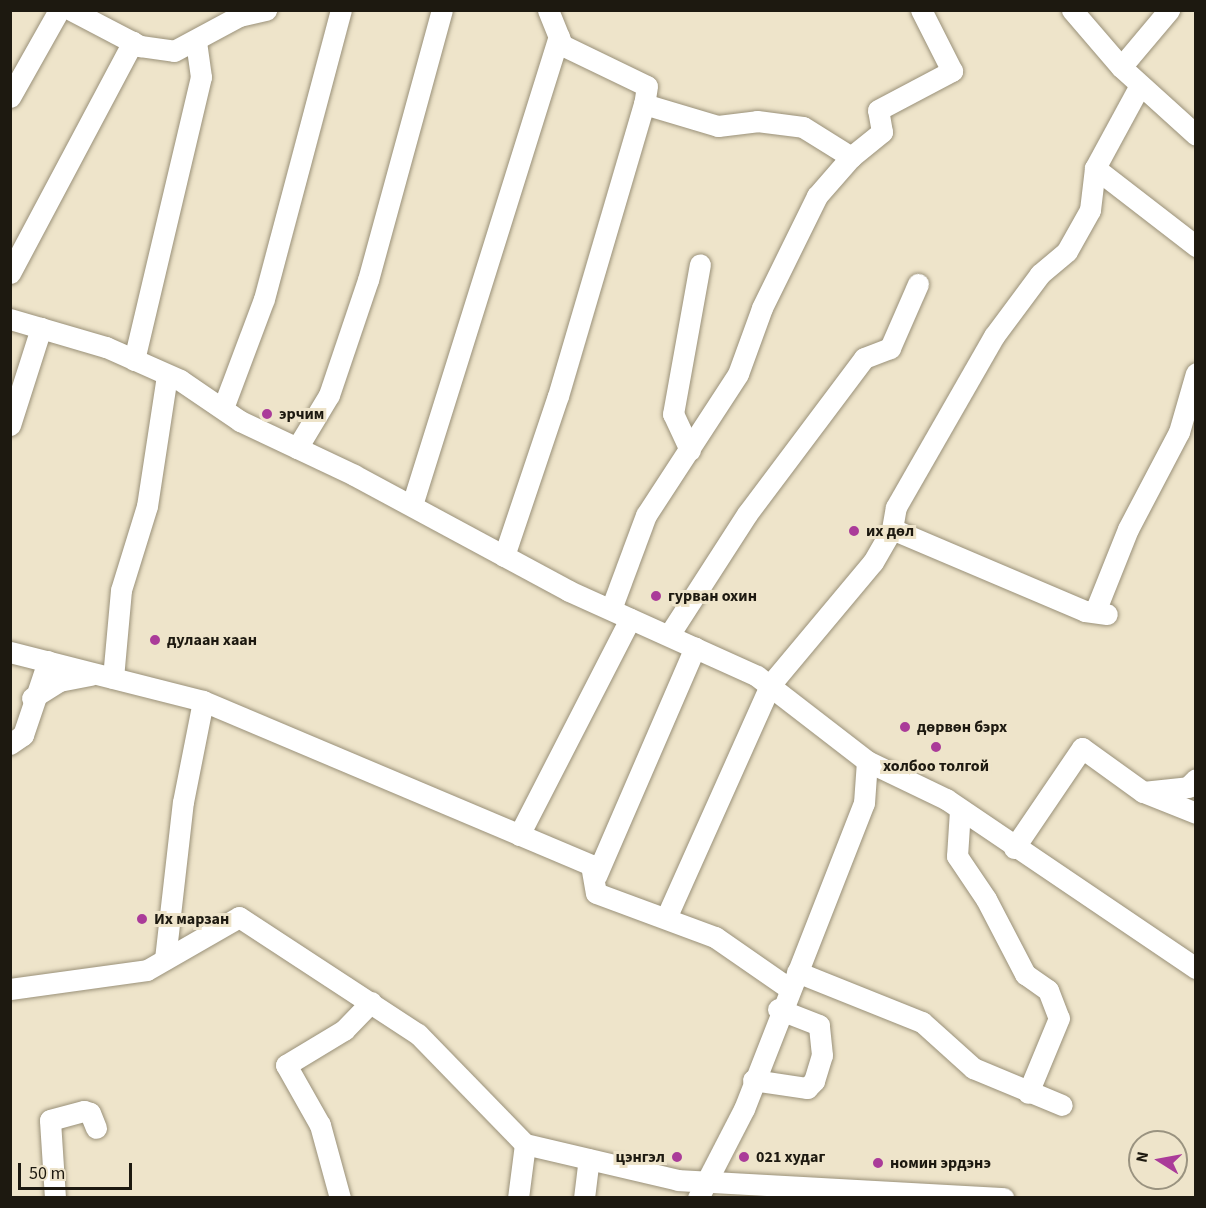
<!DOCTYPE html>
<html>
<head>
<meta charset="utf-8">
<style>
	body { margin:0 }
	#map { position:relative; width:1206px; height:1208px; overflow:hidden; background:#eee4ca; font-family:"Source Sans 3",sans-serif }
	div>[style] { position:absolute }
	.roads { filter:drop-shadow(0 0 2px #9a9179) drop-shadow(0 0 2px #9a9179) }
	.minor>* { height:21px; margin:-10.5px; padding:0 10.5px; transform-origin:10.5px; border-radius:10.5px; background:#fff }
	.dots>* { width:16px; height:16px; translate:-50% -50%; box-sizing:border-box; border:3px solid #eee4ca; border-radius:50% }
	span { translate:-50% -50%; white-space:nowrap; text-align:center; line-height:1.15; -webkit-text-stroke:6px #eee4ca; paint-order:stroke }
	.poi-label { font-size:16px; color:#1d1910; font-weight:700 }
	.left { translate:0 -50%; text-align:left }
	.right { translate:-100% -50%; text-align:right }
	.frame { position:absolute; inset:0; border:12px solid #1d1910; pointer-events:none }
	.north { position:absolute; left:1128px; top:1130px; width:60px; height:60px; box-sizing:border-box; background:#eee4ca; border:2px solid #9a9380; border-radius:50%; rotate:281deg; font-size:16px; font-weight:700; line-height:24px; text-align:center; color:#1d1910 }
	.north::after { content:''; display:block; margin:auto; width:21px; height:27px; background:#aa3b99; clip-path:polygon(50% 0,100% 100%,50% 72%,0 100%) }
	.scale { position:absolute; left:18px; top:1163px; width:114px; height:27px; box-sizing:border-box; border:3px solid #1d1910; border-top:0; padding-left:8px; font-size:18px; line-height:21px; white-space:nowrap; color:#1d1910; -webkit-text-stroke:4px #eee4ca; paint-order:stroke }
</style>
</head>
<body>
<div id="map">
	<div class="roads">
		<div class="minor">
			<div style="left:71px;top:10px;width:78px;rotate:27.6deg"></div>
			<div style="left:140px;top:46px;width:34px;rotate:8deg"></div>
			<div style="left:174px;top:51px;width:74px;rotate:-28.3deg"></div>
			<div style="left:239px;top:16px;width:28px;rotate:-13deg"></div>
			<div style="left:548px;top:10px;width:38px;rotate:68deg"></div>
			<div style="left:562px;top:45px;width:94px;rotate:25.8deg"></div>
			<div style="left:647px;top:86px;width:18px;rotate:99deg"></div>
			<div style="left:644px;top:104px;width:77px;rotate:16.6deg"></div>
			<div style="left:718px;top:126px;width:39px;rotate:-7deg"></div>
			<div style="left:757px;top:121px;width:46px;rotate:7.4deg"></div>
			<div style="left:803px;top:127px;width:57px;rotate:32deg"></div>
			<div style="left:851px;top:157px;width:52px;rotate:131.1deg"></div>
			<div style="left:817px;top:196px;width:125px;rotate:116.2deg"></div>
			<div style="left:762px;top:308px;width:70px;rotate:110deg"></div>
			<div style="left:738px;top:374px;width:168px;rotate:123.1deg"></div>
			<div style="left:646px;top:515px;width:100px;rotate:110.4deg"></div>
			<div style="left:1072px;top:10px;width:75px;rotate:49.3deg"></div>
			<div style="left:1121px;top:67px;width:101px;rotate:42.2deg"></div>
			<div style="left:1121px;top:67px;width:75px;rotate:-49.9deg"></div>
			<div style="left:10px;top:97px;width:100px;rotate:-60.6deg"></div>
			<div style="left:851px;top:157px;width:40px;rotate:-39deg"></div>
			<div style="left:882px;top:132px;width:22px;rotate:-100deg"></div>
			<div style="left:878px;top:110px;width:84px;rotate:-27.8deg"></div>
			<div style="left:952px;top:71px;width:68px;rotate:-116.9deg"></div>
			<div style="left:1095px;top:168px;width:128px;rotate:37.7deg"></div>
			<div style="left:10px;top:273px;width:262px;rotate:-62deg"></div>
			<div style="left:10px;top:319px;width:100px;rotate:16.3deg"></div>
			<div style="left:106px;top:347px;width:81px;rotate:24deg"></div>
			<div style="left:180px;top:380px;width:73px;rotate:34.3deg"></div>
			<div style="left:240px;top:421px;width:126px;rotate:25.3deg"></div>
			<div style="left:354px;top:475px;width:244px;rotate:28.3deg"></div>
			<div style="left:569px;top:591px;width:206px;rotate:24.3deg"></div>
			<div style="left:757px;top:676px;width:139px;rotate:37.7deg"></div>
			<div style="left:867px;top:761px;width:88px;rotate:25.7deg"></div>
			<div style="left:946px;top:799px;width:302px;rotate:34.1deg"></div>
			<div style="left:134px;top:360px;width:291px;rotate:-76.7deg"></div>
			<div style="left:201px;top:77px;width:37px;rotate:-98deg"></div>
			<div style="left:223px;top:408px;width:116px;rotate:-69.4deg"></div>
			<div style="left:264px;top:299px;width:299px;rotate:-75.1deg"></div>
			<div style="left:10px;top:425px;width:102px;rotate:-72.3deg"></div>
			<div style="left:297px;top:448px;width:62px;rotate:-58.9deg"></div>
			<div style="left:329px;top:395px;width:121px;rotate:-71.3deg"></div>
			<div style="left:368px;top:280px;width:280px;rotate:-74.7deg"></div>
			<div style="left:690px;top:450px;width:40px;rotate:-115deg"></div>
			<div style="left:673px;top:414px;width:152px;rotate:-79.8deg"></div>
			<div style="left:412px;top:505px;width:491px;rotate:-72.6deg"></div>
			<div style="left:892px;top:529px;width:210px;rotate:23deg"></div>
			<div style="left:1085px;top:611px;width:22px;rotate:8deg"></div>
			<div style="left:504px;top:556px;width:169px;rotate:-71.4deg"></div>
			<div style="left:558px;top:396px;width:304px;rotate:-73.6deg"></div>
			<div style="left:1096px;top:609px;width:86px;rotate:-68.2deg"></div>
			<div style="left:1128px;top:529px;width:110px;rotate:-62.3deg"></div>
			<div style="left:1179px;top:432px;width:61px;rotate:-73.9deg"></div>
			<div style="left:669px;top:635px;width:144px;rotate:-57.2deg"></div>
			<div style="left:747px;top:514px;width:195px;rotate:-53.1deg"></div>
			<div style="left:864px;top:358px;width:28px;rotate:-21deg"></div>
			<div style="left:890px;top:348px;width:70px;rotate:-66.4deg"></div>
			<div style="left:10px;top:652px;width:199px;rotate:14.2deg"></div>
			<div style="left:203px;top:701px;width:421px;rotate:22.9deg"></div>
			<div style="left:591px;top:865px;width:28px;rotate:80deg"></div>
			<div style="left:596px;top:893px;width:127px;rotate:20.3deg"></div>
			<div style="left:715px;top:937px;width:91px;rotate:34.7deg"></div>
			<div style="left:113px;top:678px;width:88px;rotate:-84.8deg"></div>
			<div style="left:121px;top:590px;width:88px;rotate:-72.8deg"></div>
			<div style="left:147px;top:506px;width:132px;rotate:-81.3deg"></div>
			<div style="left:32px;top:698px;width:32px;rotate:-32deg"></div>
			<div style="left:59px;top:681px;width:33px;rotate:-11deg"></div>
			<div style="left:10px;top:744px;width:16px;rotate:-35deg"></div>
			<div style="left:23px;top:735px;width:78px;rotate:-71.3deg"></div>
			<div style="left:1146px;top:793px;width:54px;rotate:21.8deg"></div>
			<div style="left:960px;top:810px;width:46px;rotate:93.7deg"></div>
			<div style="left:957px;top:856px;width:52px;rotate:56deg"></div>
			<div style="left:986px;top:899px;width:85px;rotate:62.5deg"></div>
			<div style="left:1025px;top:974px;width:28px;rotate:35deg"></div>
			<div style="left:1048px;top:990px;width:30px;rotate:69deg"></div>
			<div style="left:1059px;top:1018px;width:81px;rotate:112.5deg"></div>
			<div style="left:519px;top:835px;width:243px;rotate:-62.8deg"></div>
			<div style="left:1014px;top:848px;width:121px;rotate:-55.8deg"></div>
			<div style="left:1082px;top:748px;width:75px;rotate:35.8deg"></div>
			<div style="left:1143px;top:792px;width:45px;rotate:-6.3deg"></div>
			<div style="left:1188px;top:787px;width:11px;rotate:-45deg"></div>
			<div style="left:596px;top:876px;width:249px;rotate:-66.6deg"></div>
			<div style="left:666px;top:918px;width:255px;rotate:-65.9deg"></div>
			<div style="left:770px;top:685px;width:160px;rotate:-50.1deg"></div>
			<div style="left:873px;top:562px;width:38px;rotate:-60deg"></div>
			<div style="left:892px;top:529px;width:22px;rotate:-80deg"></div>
			<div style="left:896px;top:507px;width:197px;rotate:-60.2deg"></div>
			<div style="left:994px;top:336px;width:77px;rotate:-53.4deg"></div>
			<div style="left:1040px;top:274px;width:35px;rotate:-40deg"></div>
			<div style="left:1067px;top:251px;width:47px;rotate:-60.7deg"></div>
			<div style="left:1090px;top:210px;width:42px;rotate:-83.2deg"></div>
			<div style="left:1095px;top:168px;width:94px;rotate:-61.5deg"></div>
			<div style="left:165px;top:959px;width:158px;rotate:-83.5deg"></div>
			<div style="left:183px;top:802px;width:103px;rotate:-78.8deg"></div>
			<div style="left:797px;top:972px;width:135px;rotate:21.8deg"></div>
			<div style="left:922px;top:1022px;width:69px;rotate:42deg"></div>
			<div style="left:973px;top:1068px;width:96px;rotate:22.6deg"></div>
			<div style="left:10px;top:989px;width:138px;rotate:-7.9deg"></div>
			<div style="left:147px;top:970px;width:106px;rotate:-29.9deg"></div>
			<div style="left:239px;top:917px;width:214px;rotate:33.2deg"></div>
			<div style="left:418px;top:1034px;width:153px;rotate:45.8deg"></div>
			<div style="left:525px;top:1144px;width:157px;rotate:13.2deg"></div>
			<div style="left:678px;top:1180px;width:326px;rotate:3.2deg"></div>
			<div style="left:753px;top:1080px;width:55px;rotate:8.4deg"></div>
			<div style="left:807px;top:1088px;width:10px;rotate:-45deg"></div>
			<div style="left:814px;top:1081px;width:27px;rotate:-73deg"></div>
			<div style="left:822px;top:1055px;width:30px;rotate:-96deg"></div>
			<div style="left:819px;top:1025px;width:44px;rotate:-158.7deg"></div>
			<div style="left:55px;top:1198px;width:78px;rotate:-93.7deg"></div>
			<div style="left:50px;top:1120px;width:35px;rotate:-15deg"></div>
			<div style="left:84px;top:1111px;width:6px;rotate:18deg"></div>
			<div style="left:90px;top:1113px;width:16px;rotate:68deg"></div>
			<div style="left:340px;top:1198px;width:76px;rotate:-105.3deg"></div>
			<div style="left:320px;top:1125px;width:69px;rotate:-119.5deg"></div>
			<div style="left:286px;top:1065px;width:68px;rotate:-31.1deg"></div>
			<div style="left:344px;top:1030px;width:39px;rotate:-46deg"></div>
			<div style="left:518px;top:1198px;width:54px;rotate:-82.6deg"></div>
			<div style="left:584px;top:1198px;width:39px;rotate:-83deg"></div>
			<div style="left:698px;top:1198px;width:100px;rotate:-62.7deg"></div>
			<div style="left:744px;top:1109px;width:329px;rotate:-68.6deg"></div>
			<div style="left:864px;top:803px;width:42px;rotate:-85.9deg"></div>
		</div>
	</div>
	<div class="dots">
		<div style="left:267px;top:414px;background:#aa3b99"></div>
		<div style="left:854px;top:531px;background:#aa3b99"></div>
		<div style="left:656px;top:596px;background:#aa3b99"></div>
		<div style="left:155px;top:640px;background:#aa3b99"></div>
		<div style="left:905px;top:727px;background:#aa3b99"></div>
		<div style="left:936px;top:747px;background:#aa3b99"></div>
		<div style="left:142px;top:919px;background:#aa3b99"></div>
		<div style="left:677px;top:1157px;background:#aa3b99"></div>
		<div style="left:744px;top:1157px;background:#aa3b99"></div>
		<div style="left:878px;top:1163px;background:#aa3b99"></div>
	</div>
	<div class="poi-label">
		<span class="left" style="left:279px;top:414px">эрчим</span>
		<span class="left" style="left:866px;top:531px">их дөл</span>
		<span class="left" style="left:668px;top:596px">гурван охин</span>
		<span class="left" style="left:167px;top:640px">дулаан хаан</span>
		<span class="left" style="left:917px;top:727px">дөрвөн бэрх</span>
		<span style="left:936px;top:766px">холбоо толгой</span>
		<span class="left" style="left:154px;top:919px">Их марзан</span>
		<span class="right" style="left:665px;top:1157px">цэнгэл</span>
		<span class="left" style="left:756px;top:1157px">021 худаг</span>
		<span class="left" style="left:890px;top:1163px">номин эрдэнэ</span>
	</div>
	<div class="frame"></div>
	<div class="north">N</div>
	<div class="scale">50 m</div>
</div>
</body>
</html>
